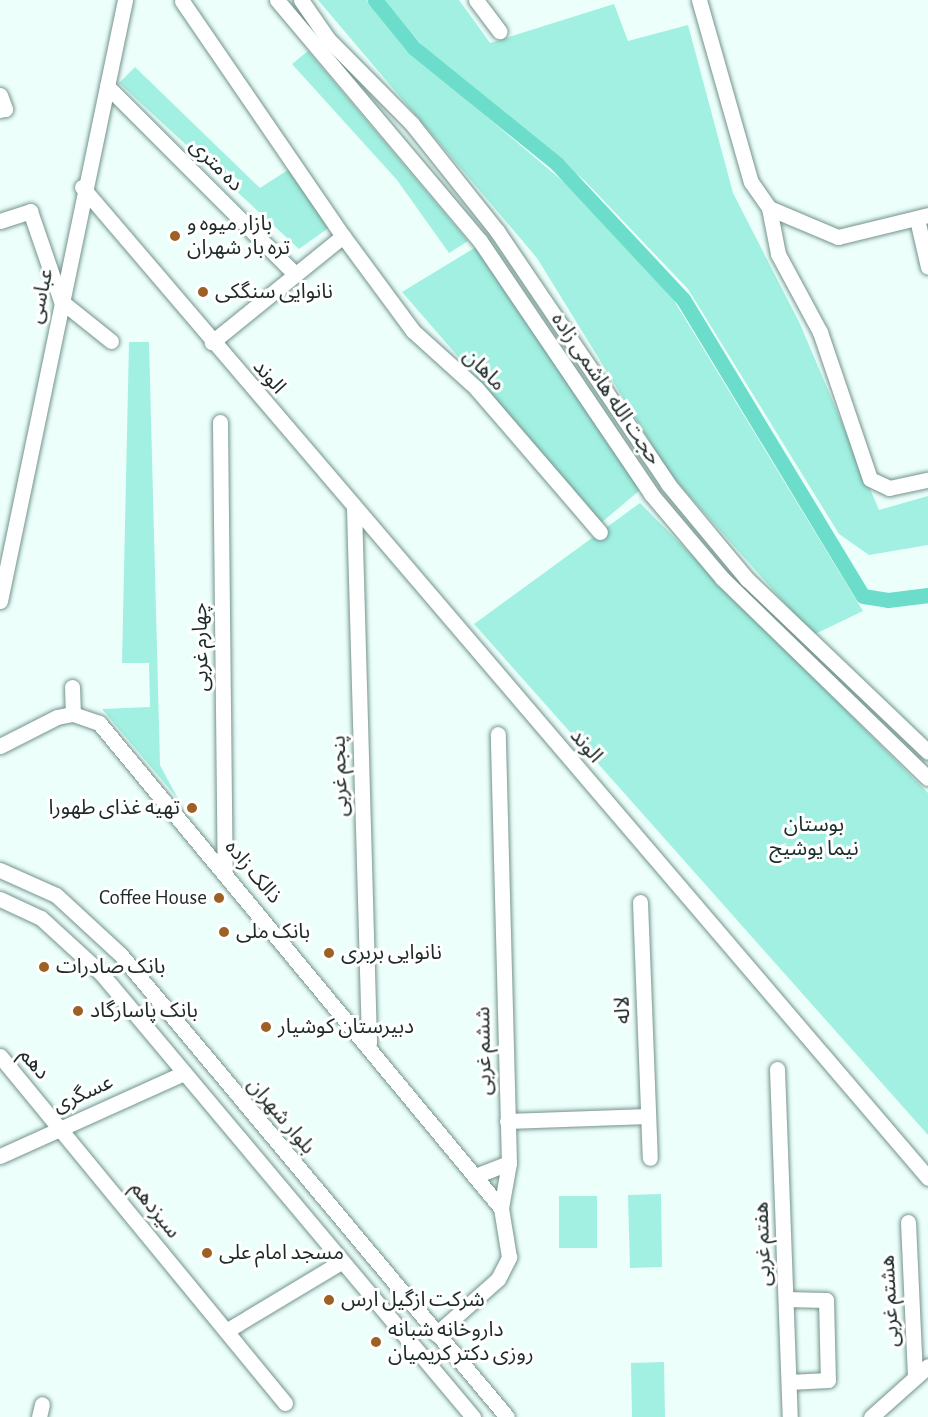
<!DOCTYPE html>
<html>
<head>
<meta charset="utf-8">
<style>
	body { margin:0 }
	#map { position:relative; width:928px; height:1417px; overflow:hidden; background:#ecfffb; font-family:"Alegreya Sans","Noto Sans Arabic",sans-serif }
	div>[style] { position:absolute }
	.green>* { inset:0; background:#a1f0e1 }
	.canal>* { height:15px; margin:-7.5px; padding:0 7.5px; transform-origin:7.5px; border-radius:7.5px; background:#6cddcb }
	.roads { filter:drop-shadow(0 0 2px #74938d) drop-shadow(0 0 2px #74938d) }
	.minor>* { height:15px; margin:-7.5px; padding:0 7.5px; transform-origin:7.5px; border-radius:7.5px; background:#fff }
	.dots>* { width:16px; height:16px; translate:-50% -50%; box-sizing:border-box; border:3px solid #fff; border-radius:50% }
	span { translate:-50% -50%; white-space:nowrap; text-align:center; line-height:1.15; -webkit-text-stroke:6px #fff; paint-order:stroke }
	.street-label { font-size:21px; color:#1d2a27 }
	.poi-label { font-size:21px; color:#1d2a27 }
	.left { translate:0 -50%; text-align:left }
	.right { translate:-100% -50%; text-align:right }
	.park-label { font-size:21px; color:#1a2e2b }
</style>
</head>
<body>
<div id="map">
	<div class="green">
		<div style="clip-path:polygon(318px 0,367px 0,422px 62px,572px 189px,673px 299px,863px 611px,813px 635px,670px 474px,537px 258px)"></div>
		<div style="clip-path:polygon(384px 0,459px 0,490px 43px,614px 4px,628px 41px,688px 25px,733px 193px,800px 324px,879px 510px,928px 496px,928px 545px,869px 555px,839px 534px,688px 289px,584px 180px,426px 50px)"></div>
		<div style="clip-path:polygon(308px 51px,468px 241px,449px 253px,397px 180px,292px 64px)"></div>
		<div style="clip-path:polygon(135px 67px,260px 188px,294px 166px,334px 224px,299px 249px,119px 83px)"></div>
		<div style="clip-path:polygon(476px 247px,640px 490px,602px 522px,402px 292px)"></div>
		<div style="clip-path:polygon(129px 342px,149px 342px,160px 765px,178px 799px,102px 709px,150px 707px,149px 663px,122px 663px)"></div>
		<div style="clip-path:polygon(640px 503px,928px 793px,928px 1135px,474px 624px)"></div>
		<div style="clip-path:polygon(661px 1194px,662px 1267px,630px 1268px,628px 1195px)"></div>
		<div style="clip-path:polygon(559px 1196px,597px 1196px,597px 1248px,559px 1248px)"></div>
		<div style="clip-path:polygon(664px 1362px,665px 1417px,632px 1417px,631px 1363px)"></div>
	</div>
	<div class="canal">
		<div style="left:375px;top:0;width:62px;rotate:50.9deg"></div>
		<div style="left:414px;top:48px;width:184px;rotate:39deg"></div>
		<div style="left:557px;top:164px;width:185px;rotate:47deg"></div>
		<div style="left:683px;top:299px;width:347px;rotate:58.8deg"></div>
		<div style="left:863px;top:596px;width:25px;rotate:9deg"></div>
		<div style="left:888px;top:600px;width:40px;rotate:-7.1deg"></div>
	</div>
	<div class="roads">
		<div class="minor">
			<div style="left:277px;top:0;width:315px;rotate:49.9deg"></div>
			<div style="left:480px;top:241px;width:305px;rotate:55.9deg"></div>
			<div style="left:651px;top:494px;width:110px;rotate:49.8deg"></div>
			<div style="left:722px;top:578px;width:287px;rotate:44.2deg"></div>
			<div style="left:301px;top:0;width:47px;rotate:55.3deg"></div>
			<div style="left:328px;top:39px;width:120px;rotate:45.3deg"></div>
			<div style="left:412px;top:124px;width:137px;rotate:51.5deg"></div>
			<div style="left:497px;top:231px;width:305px;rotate:55.9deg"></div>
			<div style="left:668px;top:484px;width:124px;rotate:50.3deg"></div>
			<div style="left:747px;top:579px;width:250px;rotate:43.7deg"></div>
			<div style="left:476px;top:0;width:39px;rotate:53deg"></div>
			<div style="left:699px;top:0;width:189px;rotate:74.1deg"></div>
			<div style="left:751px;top:182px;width:32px;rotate:55deg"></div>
			<div style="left:769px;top:208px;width:75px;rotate:22.8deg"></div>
			<div style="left:838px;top:237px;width:93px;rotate:-13.7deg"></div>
			<div style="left:182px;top:1px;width:285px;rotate:55.6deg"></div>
			<div style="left:343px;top:236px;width:169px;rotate:141deg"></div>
			<div style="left:107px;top:86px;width:266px;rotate:45deg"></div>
			<div style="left:0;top:95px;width:15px;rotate:70deg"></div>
			<div style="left:5px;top:109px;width:5px;rotate:169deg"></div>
			<div style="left:82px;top:187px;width:1303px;rotate:49.51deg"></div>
			<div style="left:769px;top:208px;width:47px;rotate:78.9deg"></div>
			<div style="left:778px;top:254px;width:89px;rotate:61.7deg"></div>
			<div style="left:820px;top:332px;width:155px;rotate:71.2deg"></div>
			<div style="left:870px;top:479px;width:21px;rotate:25deg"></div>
			<div style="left:889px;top:488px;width:40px;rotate:-12deg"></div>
			<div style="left:917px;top:219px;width:49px;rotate:77.1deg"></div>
			<div style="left:0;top:221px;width:32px;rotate:-18deg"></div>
			<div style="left:30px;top:211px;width:95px;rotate:71deg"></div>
			<div style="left:61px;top:301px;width:64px;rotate:38.7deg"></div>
			<div style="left:343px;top:236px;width:118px;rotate:53.6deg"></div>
			<div style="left:413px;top:331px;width:85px;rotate:42.1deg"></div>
			<div style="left:476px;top:388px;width:190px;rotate:49.3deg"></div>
			<div style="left:220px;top:422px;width:450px;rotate:89.4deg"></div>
			<div style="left:354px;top:508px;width:535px;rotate:88.39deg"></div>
			<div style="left:0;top:601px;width:614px;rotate:-78.25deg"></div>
			<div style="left:72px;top:687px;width:27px;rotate:88deg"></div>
			<div style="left:0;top:746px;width:64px;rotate:-27deg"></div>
			<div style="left:57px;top:717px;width:16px;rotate:-11deg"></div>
			<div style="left:73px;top:714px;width:28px;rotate:19deg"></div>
			<div style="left:99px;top:723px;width:630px;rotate:50.35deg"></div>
			<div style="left:0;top:870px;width:61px;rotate:24.1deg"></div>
			<div style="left:56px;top:895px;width:87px;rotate:42.7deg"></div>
			<div style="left:120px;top:954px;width:603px;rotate:50.11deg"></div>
			<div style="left:0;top:899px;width:45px;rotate:24.9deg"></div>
			<div style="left:41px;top:918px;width:80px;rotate:42.5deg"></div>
			<div style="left:100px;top:972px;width:581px;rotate:50.03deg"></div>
			<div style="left:640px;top:902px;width:256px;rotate:87.8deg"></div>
			<div style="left:0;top:1056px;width:449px;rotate:50.6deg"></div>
			<div style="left:777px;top:1069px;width:348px;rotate:87.9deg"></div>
			<div style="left:507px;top:1121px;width:141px;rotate:-2deg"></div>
			<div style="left:0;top:1156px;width:202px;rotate:-24.3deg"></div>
			<div style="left:475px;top:1176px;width:36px;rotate:-21deg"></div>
			<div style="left:908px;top:1222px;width:155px;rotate:87.4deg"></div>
			<div style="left:786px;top:1299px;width:40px;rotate:1.4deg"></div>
			<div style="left:826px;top:1300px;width:80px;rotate:88.6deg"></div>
			<div style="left:828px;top:1380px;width:39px;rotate:177deg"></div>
			<div style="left:226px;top:1331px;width:134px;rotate:-31deg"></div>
			<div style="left:436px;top:1334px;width:83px;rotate:-41.6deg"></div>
			<div style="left:498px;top:1279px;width:25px;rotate:-63deg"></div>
			<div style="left:509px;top:1257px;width:50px;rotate:-99.3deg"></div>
			<div style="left:501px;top:1208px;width:46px;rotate:-79.9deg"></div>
			<div style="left:509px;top:1163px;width:429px;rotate:-91.5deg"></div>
			<div style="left:39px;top:1417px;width:13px;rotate:-77deg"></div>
			<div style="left:871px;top:1417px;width:76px;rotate:-41.8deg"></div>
		</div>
	</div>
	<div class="dots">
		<div style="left:175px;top:236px;background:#9e6125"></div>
		<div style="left:203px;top:292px;background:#9e6125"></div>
		<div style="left:192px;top:808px;background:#9e6125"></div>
		<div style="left:219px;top:898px;background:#9e6125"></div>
		<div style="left:224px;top:932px;background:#9e6125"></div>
		<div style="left:329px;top:953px;background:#9e6125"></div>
		<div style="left:44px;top:967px;background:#9e6125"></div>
		<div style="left:78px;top:1011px;background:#9e6125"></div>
		<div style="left:266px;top:1027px;background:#9e6125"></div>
		<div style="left:207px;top:1253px;background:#9e6125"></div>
		<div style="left:329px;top:1300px;background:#9e6125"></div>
		<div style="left:376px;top:1342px;background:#9e6125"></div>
	</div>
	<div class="street-label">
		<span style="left:216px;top:165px;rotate:45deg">ده متری</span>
		<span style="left:41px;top:296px;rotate:-78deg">عباسی</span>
		<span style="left:484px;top:370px;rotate:45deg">ماهان</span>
		<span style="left:269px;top:377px;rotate:49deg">الوند</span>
		<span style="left:606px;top:389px;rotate:56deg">حجت الله هاشمی زاده</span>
		<span style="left:201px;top:647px;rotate:-91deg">چهارم غربی</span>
		<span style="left:586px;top:746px;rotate:49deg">الوند</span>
		<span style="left:340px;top:776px;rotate:-92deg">پنجم غربی</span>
		<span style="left:253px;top:872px;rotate:50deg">ذالک زاده</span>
		<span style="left:623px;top:1010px;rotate:-92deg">لاله</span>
		<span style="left:484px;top:1051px;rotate:-91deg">ششم غربی</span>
		<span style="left:34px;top:1064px;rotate:49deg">دهم</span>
		<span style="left:83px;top:1094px;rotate:-24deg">عسگری</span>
		<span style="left:281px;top:1116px;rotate:50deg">بلوار شهران</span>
		<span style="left:155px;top:1210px;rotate:51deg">سیزدهم</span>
		<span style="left:763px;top:1244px;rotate:-92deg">هفتم غربی</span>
		<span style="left:890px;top:1301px;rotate:-93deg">هشتم غربی</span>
	</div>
	<div class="poi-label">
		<span class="left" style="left:187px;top:236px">بازار میوه و<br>تره بار شهران</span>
		<span class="left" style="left:215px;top:292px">نانوایی سنگکی</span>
		<span class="right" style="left:180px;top:808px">تهیه غذای طهورا</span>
		<span class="right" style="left:207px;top:898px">Coffee House</span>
		<span class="left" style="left:236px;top:932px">بانک ملی</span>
		<span class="left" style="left:341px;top:953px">نانوایی بربری</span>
		<span class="left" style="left:56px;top:967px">بانک صادرات</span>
		<span class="left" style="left:90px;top:1011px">بانک پاسارگاد</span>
		<span class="left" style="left:278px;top:1027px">دبیرستان کوشیار</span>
		<span class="left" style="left:219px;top:1253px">مسجد امام علی</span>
		<span class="left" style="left:341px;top:1300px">شرکت ازگیل ارس</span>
		<span class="left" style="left:388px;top:1342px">داروخانه شبانه<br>روزی دکتر کریمیان</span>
	</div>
	<div class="park-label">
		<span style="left:814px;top:837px">بوستان<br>نیما یوشیج</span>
	</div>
</div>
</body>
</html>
